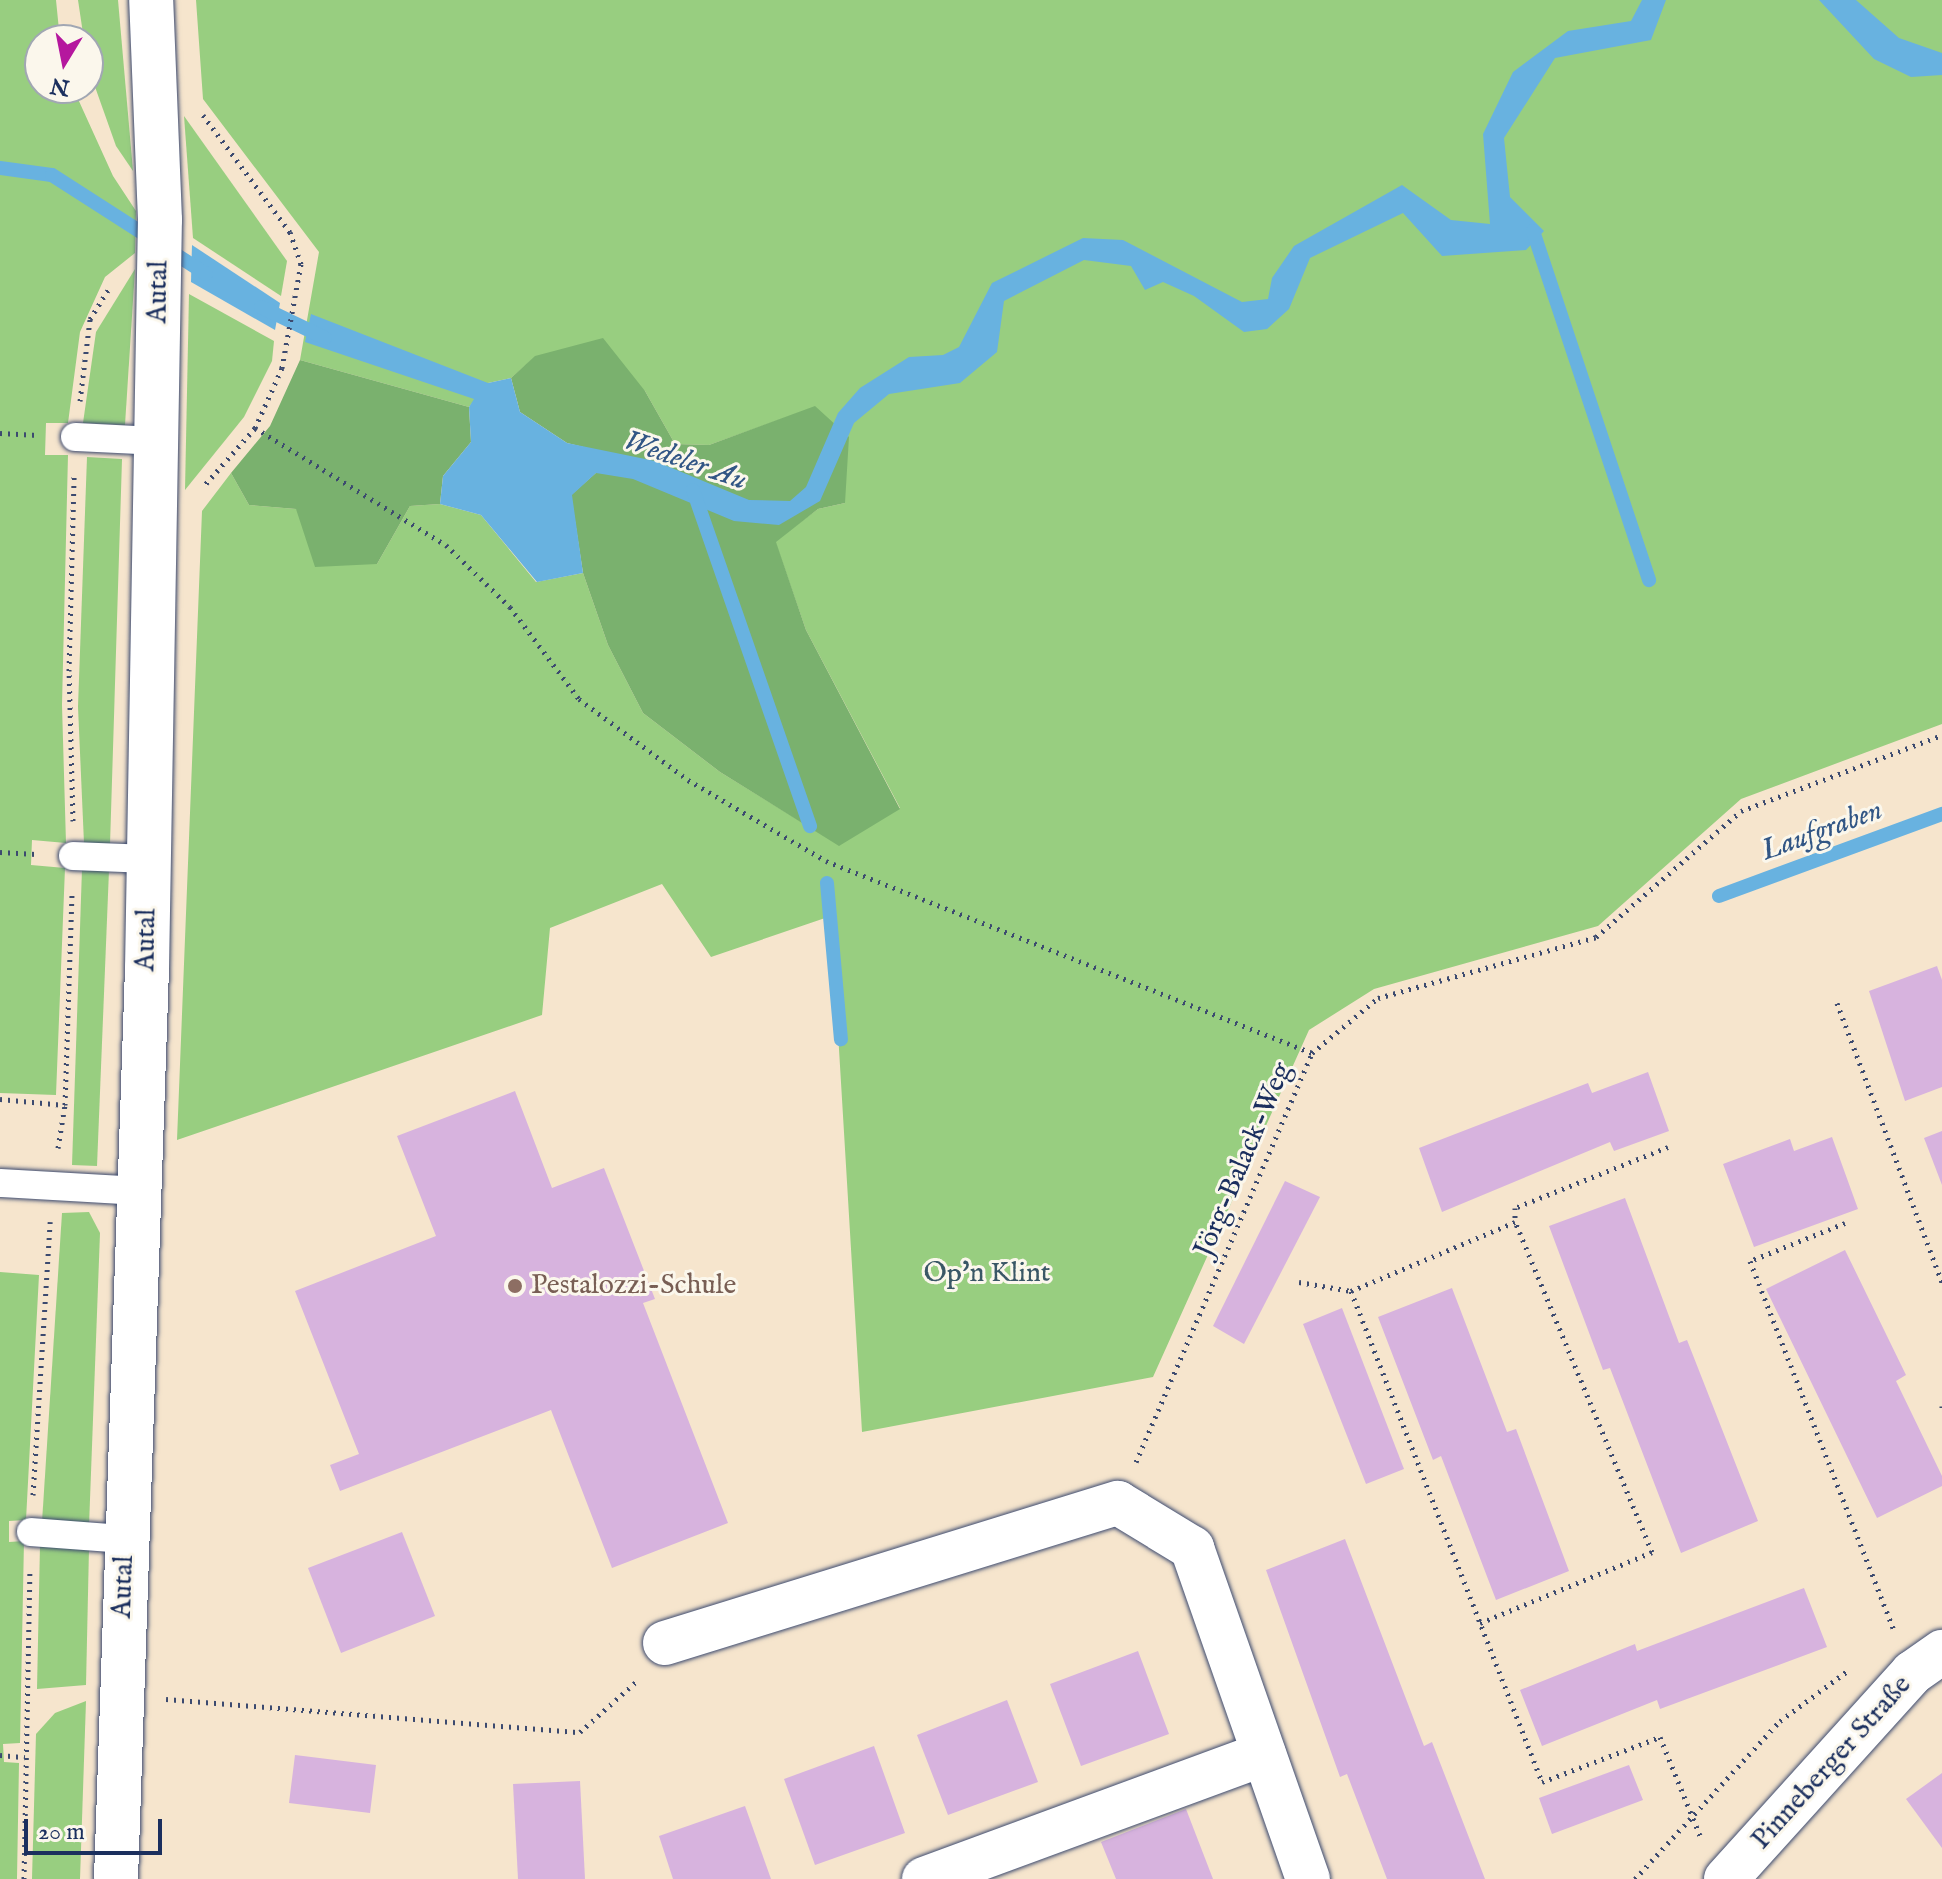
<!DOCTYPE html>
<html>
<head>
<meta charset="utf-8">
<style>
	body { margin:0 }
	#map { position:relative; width:1942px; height:1879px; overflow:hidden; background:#f6e5cd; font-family:"IM FELL English",serif }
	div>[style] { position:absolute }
	.green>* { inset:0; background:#98ce80 }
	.forest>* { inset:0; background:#7ab16e }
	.water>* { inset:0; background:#68b2e0 }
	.stream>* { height:14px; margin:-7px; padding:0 7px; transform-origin:7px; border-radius:7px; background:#68b2e0 }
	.building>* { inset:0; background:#d7b3de }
	.path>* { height:5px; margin-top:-2.5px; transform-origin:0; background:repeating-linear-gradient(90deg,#3c4a6f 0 2px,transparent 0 8px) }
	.roads { filter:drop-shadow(0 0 2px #3c4a6f) drop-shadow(0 0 2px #3c4a6f) }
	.service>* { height:28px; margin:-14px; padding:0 14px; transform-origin:14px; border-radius:14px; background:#fff }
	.minor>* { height:44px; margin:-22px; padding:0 22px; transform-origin:22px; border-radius:22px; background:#fff }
	.tertiary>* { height:44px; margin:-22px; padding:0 22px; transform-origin:22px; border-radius:22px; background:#fff }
	.secondary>* { height:44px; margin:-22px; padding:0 22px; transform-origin:22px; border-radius:22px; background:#fff }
	.dots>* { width:22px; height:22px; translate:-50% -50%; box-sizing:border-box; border:4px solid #fbf7ec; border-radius:50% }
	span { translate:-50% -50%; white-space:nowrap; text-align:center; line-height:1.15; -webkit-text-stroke:6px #fbf7ec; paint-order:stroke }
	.street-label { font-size:28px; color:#1b2f5e }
	.park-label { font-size:28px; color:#3a5766 }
	.education-label { font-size:28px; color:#785e54 }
	.left { translate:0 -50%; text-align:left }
	.water-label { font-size:30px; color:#325685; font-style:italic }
	.north { position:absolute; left:24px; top:24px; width:80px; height:80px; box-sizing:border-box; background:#fbf7ec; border:2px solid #a1a7b3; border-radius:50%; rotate:190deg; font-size:22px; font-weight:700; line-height:32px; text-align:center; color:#1b2f5e }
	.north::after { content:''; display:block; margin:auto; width:28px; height:36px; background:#b5179e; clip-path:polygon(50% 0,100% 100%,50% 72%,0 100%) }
	.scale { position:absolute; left:24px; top:1819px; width:138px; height:36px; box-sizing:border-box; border:4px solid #1b2f5e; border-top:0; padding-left:10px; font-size:24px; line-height:28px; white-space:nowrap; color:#1b2f5e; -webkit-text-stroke:6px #fbf7ec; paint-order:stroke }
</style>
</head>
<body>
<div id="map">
	<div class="green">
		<div style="clip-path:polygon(0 0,56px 0,60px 40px,40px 40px,40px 88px,73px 88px,113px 176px,136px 211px,135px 253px,105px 277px,80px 332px,68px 423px,46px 423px,45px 455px,68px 455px,62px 705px,66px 843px,32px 840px,31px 865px,65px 868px,56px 1095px,0 1093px)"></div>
		<div style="clip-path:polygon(78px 0,118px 0,133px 171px,116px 146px,88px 67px)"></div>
		<div style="clip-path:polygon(196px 0,1942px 0,1942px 724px,1741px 799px,1598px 926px,1374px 989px,1309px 1030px,1153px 1377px,862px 1432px,831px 916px,711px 957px,662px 884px,550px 928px,542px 1015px,177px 1140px,202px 511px,231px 473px,249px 505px,296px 509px,377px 564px,410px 506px,440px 504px,481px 515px,536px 582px,583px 573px,608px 645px,643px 713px,720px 772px,839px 845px,900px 808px,806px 630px,775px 541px,818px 509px,845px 503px,815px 407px,709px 445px,675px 444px,645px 391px,536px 356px,511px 378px,488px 383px,469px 407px,300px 360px,319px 252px,203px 99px)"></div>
		<div style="clip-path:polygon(184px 116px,287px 261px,281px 296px,193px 238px)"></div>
		<div style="clip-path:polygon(135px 269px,125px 425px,83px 423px,96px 332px)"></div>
		<div style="clip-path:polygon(189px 294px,274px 341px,272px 361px,244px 417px,185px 490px)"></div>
		<div style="clip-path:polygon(87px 457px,122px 459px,110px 845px,84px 843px,78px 707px)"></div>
		<div style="clip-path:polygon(82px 869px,109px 870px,97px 1166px,72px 1165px)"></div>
		<div style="clip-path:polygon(89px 1212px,100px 1233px,89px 1526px,42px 1522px,62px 1213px)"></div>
		<div style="clip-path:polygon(0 1272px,39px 1275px,26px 1520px,9px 1521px,9px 1542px,24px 1541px,20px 1743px,3px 1744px,4px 1762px,19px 1763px,17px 1879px,0 1879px)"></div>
		<div style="clip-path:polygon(40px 1545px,89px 1548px,86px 1685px,37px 1689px)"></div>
		<div style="clip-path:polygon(86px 1701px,80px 1879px,32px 1879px,36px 1734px,55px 1713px)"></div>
	</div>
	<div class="forest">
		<div style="clip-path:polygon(603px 338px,645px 391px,675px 444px,709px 445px,815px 406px,849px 437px,845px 503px,818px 509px,776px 542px,806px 630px,900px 809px,839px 846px,720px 772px,643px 713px,608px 645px,583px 573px,571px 495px,616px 455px,567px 443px,520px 412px,511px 378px,535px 356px)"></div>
		<div style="clip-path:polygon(300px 360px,469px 407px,471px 442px,443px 476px,440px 504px,410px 506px,377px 564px,315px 567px,296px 509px,249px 505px,231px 473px,270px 426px)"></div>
	</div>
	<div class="water">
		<div style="clip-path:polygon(1642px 0,1666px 0,1651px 40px,1555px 58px,1504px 138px,1510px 197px,1544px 231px,1526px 250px,1442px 256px,1403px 213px,1310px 258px,1289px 309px,1267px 329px,1244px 332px,1194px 296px,1163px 282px,1145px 290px,1131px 266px,1084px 260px,1004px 301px,997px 352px,960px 383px,889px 394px,854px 423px,820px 501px,779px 525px,734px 521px,633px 479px,596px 473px,572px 495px,583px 573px,537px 582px,481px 515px,440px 504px,443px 476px,471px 442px,469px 407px,474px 399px,305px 342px,311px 314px,488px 383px,511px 378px,520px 412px,567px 443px,655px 461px,749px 500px,790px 501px,806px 487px,838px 413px,860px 388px,909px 357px,943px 355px,959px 347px,992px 283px,1083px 238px,1123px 240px,1242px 302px,1268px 299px,1272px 278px,1294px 246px,1402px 185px,1451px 220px,1490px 224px,1483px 134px,1513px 72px,1568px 31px,1631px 21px)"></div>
		<div style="clip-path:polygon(1819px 0,1856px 0,1899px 38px,1942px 53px,1942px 75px,1911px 77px,1874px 59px)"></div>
		<div style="clip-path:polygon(192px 245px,280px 303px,275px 330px,191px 282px)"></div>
	</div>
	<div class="stream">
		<div style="left:0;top:168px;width:52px;rotate:7.7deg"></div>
		<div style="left:52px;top:175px;width:183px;rotate:32.7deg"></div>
		<div style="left:1533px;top:231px;width:368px;rotate:71.6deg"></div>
		<div style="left:261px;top:307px;width:71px;rotate:25.8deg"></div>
		<div style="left:693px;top:490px;width:356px;rotate:70.8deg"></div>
		<div style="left:827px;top:883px;width:157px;rotate:84.9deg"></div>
		<div style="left:1719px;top:896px;width:238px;rotate:-20.2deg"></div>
	</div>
	<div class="building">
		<div style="clip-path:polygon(1937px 966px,1942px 980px,1942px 1087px,1905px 1101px,1869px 991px)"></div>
		<div style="clip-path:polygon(1648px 1072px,1669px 1131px,1614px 1151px,1610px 1142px,1442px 1212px,1419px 1148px,1588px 1083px,1592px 1093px)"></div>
		<div style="clip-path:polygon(515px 1091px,552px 1188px,604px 1168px,655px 1299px,643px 1303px,728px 1523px,612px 1568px,551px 1410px,340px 1491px,330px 1465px,359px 1454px,295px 1291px,436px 1236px,397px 1136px)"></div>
		<div style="clip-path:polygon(1942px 1131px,1942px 1185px,1924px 1138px)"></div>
		<div style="clip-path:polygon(1832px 1137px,1858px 1209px,1754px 1247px,1723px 1164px,1790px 1139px,1794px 1151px)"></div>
		<div style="clip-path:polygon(1285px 1181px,1320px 1197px,1244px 1344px,1213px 1326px)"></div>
		<div style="clip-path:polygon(1625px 1198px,1679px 1343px,1687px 1340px,1758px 1521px,1681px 1553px,1610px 1368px,1603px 1370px,1549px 1226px)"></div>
		<div style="clip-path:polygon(1845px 1250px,1906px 1375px,1896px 1381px,1942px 1476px,1942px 1486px,1877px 1518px,1766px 1289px)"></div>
		<div style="clip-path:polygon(1452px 1288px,1507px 1432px,1516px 1429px,1569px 1571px,1496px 1600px,1441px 1456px,1433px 1460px,1378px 1317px)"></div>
		<div style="clip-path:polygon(1342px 1308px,1404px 1469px,1366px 1484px,1303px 1324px)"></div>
		<div style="clip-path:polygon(402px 1532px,435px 1616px,341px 1653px,308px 1568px)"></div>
		<div style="clip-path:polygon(1345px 1539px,1424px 1746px,1432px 1742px,1485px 1879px,1387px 1879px,1347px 1774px,1340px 1777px,1266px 1570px)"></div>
		<div style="clip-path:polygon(1804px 1588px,1827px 1647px,1660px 1709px,1657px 1700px,1542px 1746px,1520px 1690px,1635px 1644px,1637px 1651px)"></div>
		<div style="clip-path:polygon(1138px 1651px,1169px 1734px,1081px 1766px,1050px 1684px)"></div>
		<div style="clip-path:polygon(1007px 1700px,1038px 1782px,948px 1815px,917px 1735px)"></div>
		<div style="clip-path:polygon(874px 1746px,905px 1833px,815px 1865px,784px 1779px)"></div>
		<div style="clip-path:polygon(295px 1755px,376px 1765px,370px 1813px,289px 1803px)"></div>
		<div style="clip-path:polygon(1629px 1765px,1643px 1800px,1552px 1834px,1539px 1798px)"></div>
		<div style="clip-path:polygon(1942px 1773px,1942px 1848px,1906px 1799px)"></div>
		<div style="clip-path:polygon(580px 1781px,585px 1879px,518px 1879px,513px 1784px)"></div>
		<div style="clip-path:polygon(745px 1806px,771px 1879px,673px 1879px,659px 1836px)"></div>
		<div style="clip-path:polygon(1186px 1809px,1213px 1879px,1116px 1879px,1101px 1842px)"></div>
	</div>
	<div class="path">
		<div style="left:203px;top:115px;width:146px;rotate:53.4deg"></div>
		<div style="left:290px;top:232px;width:34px;rotate:71deg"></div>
		<div style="left:301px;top:264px;width:106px;rotate:100.4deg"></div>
		<div style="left:282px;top:368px;width:66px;rotate:114.2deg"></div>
		<div style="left:255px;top:428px;width:79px;rotate:131.4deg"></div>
		<div style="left:80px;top:401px;width:83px;rotate:-83deg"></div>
		<div style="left:90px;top:319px;width:39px;rotate:-58deg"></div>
		<div style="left:255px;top:428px;width:224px;rotate:31.5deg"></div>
		<div style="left:446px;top:545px;width:89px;rotate:44.1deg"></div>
		<div style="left:510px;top:607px;width:115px;rotate:53.1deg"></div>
		<div style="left:579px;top:699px;width:136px;rotate:36.6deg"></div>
		<div style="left:688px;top:780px;width:160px;rotate:30.4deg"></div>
		<div style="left:826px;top:861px;width:523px;rotate:21.56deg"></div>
		<div style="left:0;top:433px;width:38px;rotate:3deg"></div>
		<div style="left:73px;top:821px;width:150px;rotate:-91.5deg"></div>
		<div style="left:69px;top:671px;width:196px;rotate:-88.5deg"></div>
		<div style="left:0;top:852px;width:36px;rotate:3deg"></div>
		<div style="left:1837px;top:1003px;width:299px;rotate:69.4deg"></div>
		<div style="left:0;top:1099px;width:65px;rotate:5.3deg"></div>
		<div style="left:1668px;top:1147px;width:165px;rotate:158.3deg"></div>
		<div style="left:1515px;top:1208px;width:14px;rotate:90deg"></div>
		<div style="left:1515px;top:1222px;width:178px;rotate:157.2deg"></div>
		<div style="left:1351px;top:1291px;width:527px;rotate:68.74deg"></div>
		<div style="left:1542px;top:1782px;width:126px;rotate:-20.9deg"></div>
		<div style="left:1660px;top:1737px;width:109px;rotate:67.9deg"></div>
		<div style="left:58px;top:1148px;width:44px;rotate:-80.8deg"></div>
		<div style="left:65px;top:1105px;width:214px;rotate:-88.1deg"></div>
		<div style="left:1845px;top:1223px;width:102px;rotate:158.2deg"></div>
		<div style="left:1750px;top:1261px;width:398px;rotate:68.7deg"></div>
		<div style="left:1299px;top:1282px;width:53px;rotate:9.8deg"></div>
		<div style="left:1942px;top:1406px;width:2px;rotate:90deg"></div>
		<div style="left:1136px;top:1462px;width:445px;rotate:-66.7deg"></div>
		<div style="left:1312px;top:1053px;width:86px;rotate:-39.8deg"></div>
		<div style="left:1378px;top:998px;width:226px;rotate:-15.6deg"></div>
		<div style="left:1596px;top:937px;width:192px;rotate:-41deg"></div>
		<div style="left:1741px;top:811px;width:215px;rotate:-20.7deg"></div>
		<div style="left:33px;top:1495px;width:274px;rotate:-86.4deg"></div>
		<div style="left:1480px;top:1623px;width:186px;rotate:-22.4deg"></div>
		<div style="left:1652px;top:1552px;width:357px;rotate:-112.5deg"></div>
		<div style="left:166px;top:1699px;width:415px;rotate:4.6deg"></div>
		<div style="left:580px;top:1732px;width:79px;rotate:-41.9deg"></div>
		<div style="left:0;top:1755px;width:25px;rotate:5deg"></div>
		<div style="left:24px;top:1879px;width:310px;rotate:-88.9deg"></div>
		<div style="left:1635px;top:1879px;width:214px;rotate:-47.5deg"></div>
		<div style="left:1780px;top:1721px;width:87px;rotate:-36.6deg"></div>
	</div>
	<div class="roads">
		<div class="service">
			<div style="left:75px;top:437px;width:81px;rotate:2.8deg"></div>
			<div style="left:73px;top:856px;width:76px;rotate:2.3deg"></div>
			<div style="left:0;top:1183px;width:139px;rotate:3.3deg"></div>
			<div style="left:31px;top:1532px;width:94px;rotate:4.3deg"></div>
		</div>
		<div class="minor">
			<div style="left:665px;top:1643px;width:474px;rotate:-17.2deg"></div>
			<div style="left:1118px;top:1503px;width:87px;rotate:31.3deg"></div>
			<div style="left:1192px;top:1548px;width:351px;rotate:70.7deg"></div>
			<div style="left:924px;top:1879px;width:362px;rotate:-20.2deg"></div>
		</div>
		<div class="tertiary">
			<div style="left:116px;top:1879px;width:911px;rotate:-88.05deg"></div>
			<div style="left:147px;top:969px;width:749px;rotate:-89.01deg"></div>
			<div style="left:160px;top:220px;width:220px;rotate:-92.3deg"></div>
		</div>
		<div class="secondary">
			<div style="left:1726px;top:1879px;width:278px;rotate:-47.9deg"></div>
			<div style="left:1912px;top:1673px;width:37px;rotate:-35deg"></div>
		</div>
	</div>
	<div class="dots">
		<div style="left:515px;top:1286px;background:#8d6e63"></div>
	</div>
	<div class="street-label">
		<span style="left:159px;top:292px;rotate:-89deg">Autal</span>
		<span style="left:147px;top:940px;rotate:-89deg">Autal</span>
		<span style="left:1244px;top:1160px;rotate:-67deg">Jörg-Balack-Weg</span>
		<span style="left:124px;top:1587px;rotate:-88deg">Autal</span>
		<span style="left:1832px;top:1763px;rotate:-48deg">Pinneberger Straße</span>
	</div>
	<div class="park-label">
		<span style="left:987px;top:1274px">Op'n Klint</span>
	</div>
	<div class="education-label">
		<span class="left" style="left:531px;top:1286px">Pestalozzi-Schule</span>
	</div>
	<div class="water-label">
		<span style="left:685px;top:461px;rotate:19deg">Wedeler Au</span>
		<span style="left:1822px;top:831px;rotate:-20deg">Laufgraben</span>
	</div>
	<div class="north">N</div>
	<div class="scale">20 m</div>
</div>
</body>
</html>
